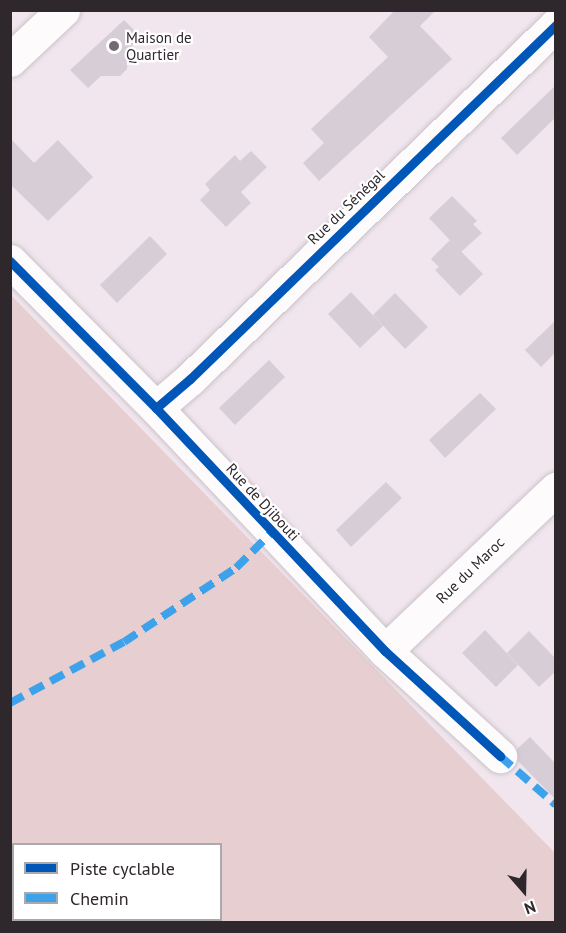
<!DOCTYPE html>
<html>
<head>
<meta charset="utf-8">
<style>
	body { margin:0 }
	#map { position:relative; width:566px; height:933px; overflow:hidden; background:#f1e6ee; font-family:"PT Sans",sans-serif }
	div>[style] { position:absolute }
	.green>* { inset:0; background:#e7ced1 }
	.building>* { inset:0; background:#d6cdd7 }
	.roads { filter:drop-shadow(0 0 2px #cbc3c9) drop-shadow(0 0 2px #cbc3c9) }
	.minor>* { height:33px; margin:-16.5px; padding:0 16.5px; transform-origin:16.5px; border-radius:16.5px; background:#fdfbfc }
	.quiet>* { height:8px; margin-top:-4px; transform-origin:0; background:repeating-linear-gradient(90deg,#3ea2eb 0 15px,transparent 0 23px) }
	.cycleway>* { height:9px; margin:-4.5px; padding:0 4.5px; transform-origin:4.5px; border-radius:4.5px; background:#0057b8 }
	.dots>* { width:16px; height:16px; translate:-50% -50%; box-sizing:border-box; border:3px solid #fff; border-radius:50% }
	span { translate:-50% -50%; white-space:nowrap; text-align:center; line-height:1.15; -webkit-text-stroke:4.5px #fff; paint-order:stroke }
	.poi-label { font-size:15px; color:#2e272c }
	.left { translate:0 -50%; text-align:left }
	.street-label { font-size:15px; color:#2e272c }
	.frame { position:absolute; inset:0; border:12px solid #2e272c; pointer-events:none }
	.legend { position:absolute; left:12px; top:843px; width:210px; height:78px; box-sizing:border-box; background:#fff; border:2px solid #aba9ab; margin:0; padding:8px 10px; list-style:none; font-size:18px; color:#2e272c }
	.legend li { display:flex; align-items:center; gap:12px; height:30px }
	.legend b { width:30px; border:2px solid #aba9ab }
	.north { position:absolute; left:494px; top:861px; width:60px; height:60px; -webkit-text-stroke:4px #fff; paint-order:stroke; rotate:160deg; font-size:16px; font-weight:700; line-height:24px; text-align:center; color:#2e272c }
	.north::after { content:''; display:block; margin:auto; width:21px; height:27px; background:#2e272c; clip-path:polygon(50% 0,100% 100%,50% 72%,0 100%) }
</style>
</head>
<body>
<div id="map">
	<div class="green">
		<div style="clip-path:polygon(evenodd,10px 294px,555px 853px,555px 922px,11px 922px,10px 294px,14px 844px,220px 844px,220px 920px,14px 920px,14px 844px)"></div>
	</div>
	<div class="building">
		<div style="clip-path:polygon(395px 10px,436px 10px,420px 26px,452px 59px,319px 181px,303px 163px,324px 143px,311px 129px,388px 57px,369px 37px)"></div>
		<div style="clip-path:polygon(124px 20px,141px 37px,129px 49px,127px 69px,120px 76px,101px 76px,88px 88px,70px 70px)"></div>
		<div style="clip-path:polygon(555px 86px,555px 118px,517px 155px,501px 138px)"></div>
		<div style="clip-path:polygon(10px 138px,34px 163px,58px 140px,93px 177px,48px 221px,10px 184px)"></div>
		<div style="clip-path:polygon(251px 151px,267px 167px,241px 192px,251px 203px,226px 227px,200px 200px,210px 190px,205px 184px,235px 155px,240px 161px)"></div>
		<div style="clip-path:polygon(452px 196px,477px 221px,473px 224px,482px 233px,461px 252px,429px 218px)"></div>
		<div style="clip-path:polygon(150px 236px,167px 254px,117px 303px,100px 285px)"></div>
		<div style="clip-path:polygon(450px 240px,483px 274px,460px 296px,435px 270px,439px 267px,431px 259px)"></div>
		<div style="clip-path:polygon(351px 292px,383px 326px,360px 348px,328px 314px)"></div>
		<div style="clip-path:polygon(395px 293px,428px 327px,405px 349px,373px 315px)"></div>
		<div style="clip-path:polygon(555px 321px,555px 353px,541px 367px,525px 350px)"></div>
		<div style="clip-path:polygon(269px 360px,285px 377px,235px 425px,219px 408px)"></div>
		<div style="clip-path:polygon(480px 393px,496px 409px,445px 458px,429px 440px)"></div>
		<div style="clip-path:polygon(386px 482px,402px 498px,351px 547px,336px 530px)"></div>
		<div style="clip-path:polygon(485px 630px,518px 665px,496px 687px,462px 653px)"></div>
		<div style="clip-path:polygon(529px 631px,555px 658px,555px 672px,539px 687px,507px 653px)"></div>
		<div style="clip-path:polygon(530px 737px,555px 763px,555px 799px,518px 761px,517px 749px)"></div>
	</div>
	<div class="roads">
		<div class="minor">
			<div style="left:10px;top:60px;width:73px;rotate:-43.3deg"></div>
			<div style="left:10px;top:261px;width:207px;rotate:45.2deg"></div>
			<div style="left:156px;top:408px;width:334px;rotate:46.7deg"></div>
			<div style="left:385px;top:651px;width:156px;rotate:42.4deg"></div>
			<div style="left:156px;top:408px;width:45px;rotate:-40.5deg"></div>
			<div style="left:190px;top:379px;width:509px;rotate:-44.05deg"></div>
			<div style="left:385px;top:651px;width:236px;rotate:-43.5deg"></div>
		</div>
	</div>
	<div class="quiet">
		<div style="left:10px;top:703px;width:129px;rotate:-28.2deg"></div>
		<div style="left:124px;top:642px;width:134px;rotate:-33.5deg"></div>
		<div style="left:236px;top:568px;width:49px;rotate:-45deg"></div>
		<div style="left:500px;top:756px;width:74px;rotate:41.2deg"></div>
	</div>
	<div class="cycleway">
		<div style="left:10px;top:261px;width:207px;rotate:45.2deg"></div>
		<div style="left:156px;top:408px;width:334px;rotate:46.7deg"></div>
		<div style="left:385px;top:651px;width:156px;rotate:42.4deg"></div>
		<div style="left:156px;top:408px;width:45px;rotate:-40.5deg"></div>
		<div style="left:190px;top:379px;width:509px;rotate:-44.05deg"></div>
	</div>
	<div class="dots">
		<div style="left:114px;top:46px;background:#726a70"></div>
	</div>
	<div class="poi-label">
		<span class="left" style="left:126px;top:46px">Maison de<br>Quartier</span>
	</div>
	<div class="street-label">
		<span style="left:346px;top:207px;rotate:-44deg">Rue du Sénégal</span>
		<span style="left:263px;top:502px;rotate:47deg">Rue de Djibouti</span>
		<span style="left:470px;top:570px;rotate:-44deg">Rue du Maroc</span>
	</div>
	<div class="frame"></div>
	<ul class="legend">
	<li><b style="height:8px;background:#0057b8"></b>Piste cyclable</li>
	<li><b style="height:8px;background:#3ea2eb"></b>Chemin</li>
	</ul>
	<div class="north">N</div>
</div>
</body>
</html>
